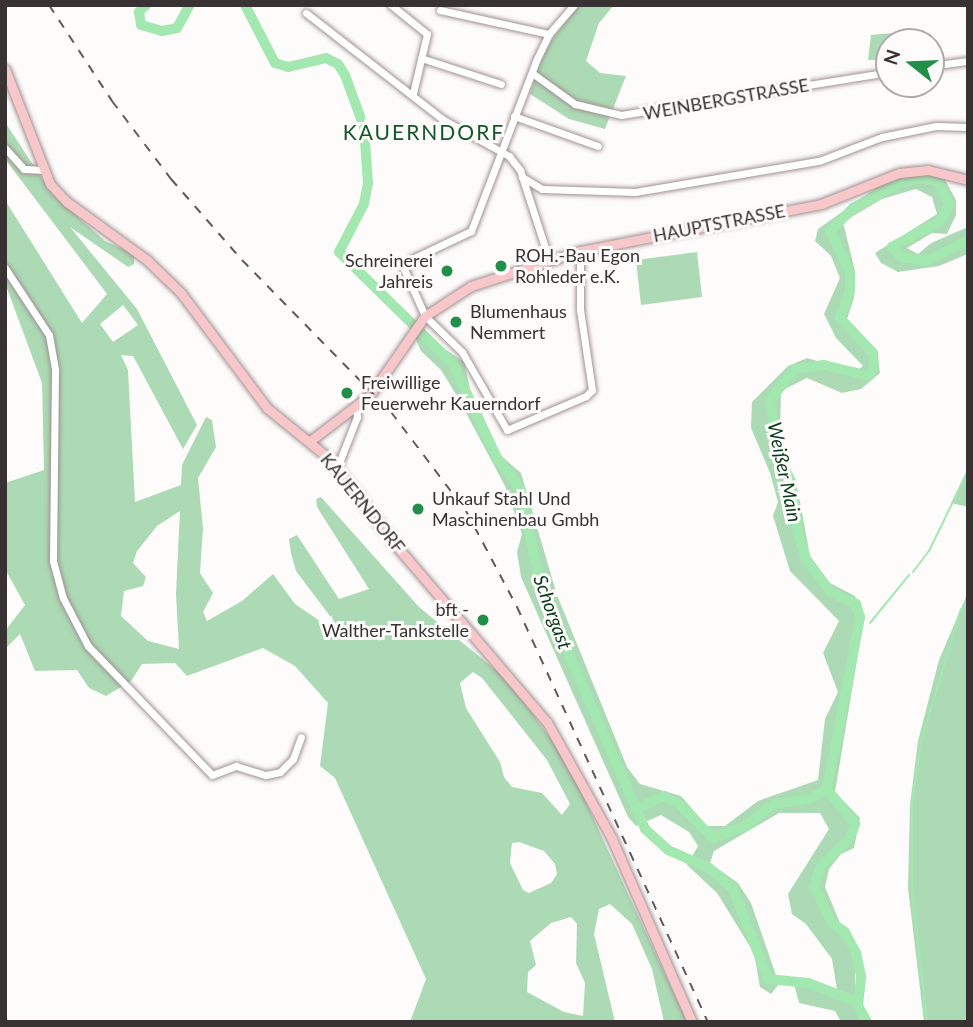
<!DOCTYPE html>
<html>
<head>
<meta charset="utf-8">
<style>
	body { margin:0 }
	#map { position:relative; width:973px; height:1027px; overflow:hidden; background:#fefbfb; font-family:Lato,sans-serif }
	div>[style] { position:absolute }
	.green>* { inset:0; background:#acdab4 }
	.stream>* { height:2px; margin:-1px; padding:0 1px; transform-origin:1px; border-radius:1px; background:#a3e7b1 }
	.river>* { height:10px; margin:-5px; padding:0 5px; transform-origin:5px; border-radius:5px; background:#a3e7b1 }
	.roads { filter:drop-shadow(0 0 2px #a09192) drop-shadow(0 0 2px #a09192) }
	.minor>* { height:7px; margin:-3.5px; padding:0 3.5px; transform-origin:3.5px; border-radius:3.5px; background:#fff }
	.major>* { height:9px; margin:-4.5px; padding:0 4.5px; transform-origin:4.5px; border-radius:4.5px; background:#f7c7ca }
	.rail>* { height:2px; margin-top:-1px; transform-origin:0; background:repeating-linear-gradient(90deg,#605a5a 0 9px,transparent 0 18px) }
	.dots>* { width:19px; height:19px; translate:-50% -50%; box-sizing:border-box; border:4px solid #fefbfb; border-radius:50% }
	span { translate:-50% -50%; white-space:nowrap; text-align:center; line-height:1.15; -webkit-text-stroke:6px #fefbfb; paint-order:stroke }
	.street-label { font-size:18px; color:#383232 }
	.poi-label { font-size:18px; color:#383232 }
	.left { translate:0 -50%; text-align:left }
	.right { translate:-100% -50%; text-align:right }
	.water-label { font-size:19px; color:#063a19; font-style:italic }
	.quarter-label { font-size:21px; color:#12572a; letter-spacing:2px }
	.frame { position:absolute; inset:0; border:7px solid #383232; pointer-events:none }
	.north { position:absolute; left:875px; top:28px; width:70px; height:70px; box-sizing:border-box; background:#fefbfb; border:2px solid #afabab; border-radius:50%; rotate:288deg; font-size:19px; font-weight:700; line-height:28px; text-align:center; color:#383232 }
	.north::after { content:''; display:block; margin:auto; width:24px; height:32px; background:#208f48; clip-path:polygon(50% 0,100% 100%,50% 72%,0 100%) }
</style>
</head>
<body>
<div id="map">
	<div class="green">
		<div style="clip-path:polygon(578px 5px,614px 5px,599px 23px,586px 61px,600px 73px,626px 76px,605px 129px,569px 119px,530px 94px,545px 49px)"></div>
		<div style="clip-path:polygon(924px 30px,931px 42px,889px 42px,889px 60px,868px 60px,871px 35px)"></div>
		<div style="clip-path:polygon(evenodd,5px 122px,52px 194px,105px 241px,134px 254px,134px 264px,128px 267px,70px 227px,137px 309px,197px 425px,183px 449px,133px 356px,121px 355px,128px 370px,135px 502px,181px 485px,182px 465px,206px 417px,212px 420px,216px 447px,198px 478px,203px 528px,200px 573px,213px 593px,203px 612px,207px 621px,242px 601px,273px 574px,295px 604px,348px 640px,296px 571px,291px 553px,289px 539px,297px 535px,339px 599px,369px 589px,317px 507px,316px 499px,321px 497px,419px 607px,508px 680px,567px 761px,687px 1022px,664px 1022px,652px 969px,632px 924px,610px 904px,599px 909px,594px 934px,615px 1022px,410px 1022px,426px 979px,335px 778px,320px 766px,328px 703px,295px 666px,263px 648px,187px 676px,175px 663px,142px 664px,131px 681px,106px 696px,89px 688px,77px 670px,35px 671px,20px 634px,5px 649px,5px 631px,25px 605px,5px 569px,5px 483px,44px 470px,42px 383px,5px 283px,5px 200px,82px 323px,107px 294px,5px 159px,5px 122px,123px 305px,138px 325px,113px 342px,100px 324px,123px 305px,5px 122px,180px 511px,176px 594px,179px 649px,148px 641px,121px 616px,124px 591px,143px 586px,146px 577px,133px 563px,137px 551px,157px 526px,180px 511px,5px 122px,473px 672px,482px 678px,547px 760px,570px 804px,562px 815px,542px 793px,512px 787px,504px 777px,500px 762px,466px 708px,460px 683px,473px 672px,5px 122px,519px 842px,544px 851px,555px 864px,557px 874px,551px 883px,529px 893px,523px 890px,510px 863px,512px 843px,519px 842px,5px 122px,571px 917px,577px 924px,576px 963px,585px 983px,583px 1016px,564px 1012px,527px 992px,528px 972px,536px 965px,530px 941px,551px 923px,571px 917px)"></div>
		<div style="clip-path:polygon(940px 171px,956px 200px,956px 215px,947px 234px,932px 233px,907px 248px,918px 254px,931px 243px,968px 227px,968px 254px,939px 266px,898px 272px,881px 263px,875px 253px,937px 214px,932px 197px,916px 189px,882px 199px,843px 222px,855px 271px,854px 298px,847px 319px,876px 350px,880px 373px,861px 389px,842px 393px,807px 378px,781px 391px,780px 441px,798px 491px,810px 556px,830px 583px,855px 596px,864px 618px,835px 792px,860px 818px,854px 848px,841px 854px,829px 869px,825px 887px,855px 959px,855px 1008px,862px 1022px,841px 1022px,835px 1011px,799px 1003px,794px 984px,838px 996px,832px 959px,806px 924px,792px 914px,788px 894px,829px 829px,820px 813px,779px 813px,714px 851px,710px 863px,738px 883px,751px 903px,779px 984px,771px 994px,760px 987px,754px 953px,717px 893px,687px 865px,698px 846px,689px 832px,661px 815px,636px 826px,628px 817px,521px 577px,517px 552px,522px 534px,505px 486px,457px 396px,441px 370px,421px 351px,413px 333px,419px 326px,424px 335px,464px 362px,470px 389px,498px 453px,521px 473px,557px 595px,627px 767px,640px 784px,681px 796px,707px 826px,725px 826px,758px 801px,818px 780px,825px 719px,838px 692px,823px 653px,839px 621px,790px 571px,773px 516px,778px 502px,770px 473px,751px 428px,752px 402px,788px 366px,807px 358px,856px 372px,863px 366px,836px 338px,824px 314px,840px 278px,831px 256px,815px 241px,818px 229px,886px 181px)"></div>
		<div style="clip-path:polygon(697px 252px,702px 297px,641px 305px,636px 260px)"></div>
		<div style="clip-path:polygon(968px 468px,968px 507px,951px 503px)"></div>
		<div style="clip-path:polygon(968px 592px,968px 1022px,924px 1022px,908px 888px,910px 805px,918px 741px,939px 660px)"></div>
	</div>
	<div class="stream">
		<div style="left:913px;top:572px;width:26px;rotate:-53deg"></div>
		<div style="left:929px;top:551px;width:89px;rotate:-64deg"></div>
		<div style="left:870px;top:623px;width:62px;rotate:-50.9deg"></div>
		<div style="left:927px;top:1022px;width:134px;rotate:-96.4deg"></div>
		<div style="left:912px;top:889px;width:85px;rotate:-90deg"></div>
		<div style="left:912px;top:804px;width:63px;rotate:-81.7deg"></div>
		<div style="left:921px;top:742px;width:139px;rotate:-73.3deg"></div>
	</div>
	<div class="river">
		<div style="left:146px;top:5px;width:10px;rotate:135deg"></div>
		<div style="left:139px;top:12px;width:13px;rotate:81deg"></div>
		<div style="left:141px;top:25px;width:22px;rotate:16deg"></div>
		<div style="left:162px;top:31px;width:15px;rotate:-11deg"></div>
		<div style="left:177px;top:28px;width:26px;rotate:-61deg"></div>
		<div style="left:245px;top:5px;width:65px;rotate:62.7deg"></div>
		<div style="left:275px;top:63px;width:14px;rotate:17deg"></div>
		<div style="left:288px;top:67px;width:39px;rotate:-13deg"></div>
		<div style="left:326px;top:58px;width:13px;rotate:27deg"></div>
		<div style="left:338px;top:64px;width:13px;rotate:58deg"></div>
		<div style="left:345px;top:75px;width:55px;rotate:69.9deg"></div>
		<div style="left:364px;top:127px;width:56px;rotate:85.9deg"></div>
		<div style="left:368px;top:183px;width:21px;rotate:101deg"></div>
		<div style="left:364px;top:204px;width:54px;rotate:117.5deg"></div>
		<div style="left:339px;top:252px;width:160px;rotate:44.5deg"></div>
		<div style="left:453px;top:364px;width:104px;rotate:64.9deg"></div>
		<div style="left:497px;top:458px;width:39px;rotate:53deg"></div>
		<div style="left:520px;top:489px;width:105px;rotate:77.9deg"></div>
		<div style="left:542px;top:592px;width:258px;rotate:66.5deg"></div>
		<div style="left:645px;top:829px;width:31px;rotate:42deg"></div>
		<div style="left:668px;top:850px;width:45px;rotate:23.7deg"></div>
		<div style="left:709px;top:868px;width:32px;rotate:41deg"></div>
		<div style="left:733px;top:889px;width:97px;rotate:68.7deg"></div>
		<div style="left:768px;top:979px;width:40px;rotate:5.7deg"></div>
		<div style="left:808px;top:983px;width:53px;rotate:20.8deg"></div>
		<div style="left:636px;top:809px;width:31px;rotate:-25deg"></div>
		<div style="left:664px;top:796px;width:17px;rotate:28deg"></div>
		<div style="left:679px;top:804px;width:48px;rotate:45deg"></div>
		<div style="left:713px;top:838px;width:36px;rotate:-21deg"></div>
		<div style="left:747px;top:825px;width:34px;rotate:-38deg"></div>
		<div style="left:774px;top:804px;width:36px;rotate:-8deg"></div>
		<div style="left:810px;top:799px;width:20px;rotate:-30deg"></div>
		<div style="left:867px;top:1022px;width:18px;rotate:-119deg"></div>
		<div style="left:858px;top:1006px;width:30px;rotate:-84deg"></div>
		<div style="left:861px;top:976px;width:24px;rotate:-102deg"></div>
		<div style="left:856px;top:953px;width:24px;rotate:-118deg"></div>
		<div style="left:845px;top:932px;width:17px;rotate:-144deg"></div>
		<div style="left:831px;top:922px;width:40px;rotate:-115deg"></div>
		<div style="left:814px;top:886px;width:21px;rotate:-71deg"></div>
		<div style="left:821px;top:866px;width:40px;rotate:-44deg"></div>
		<div style="left:850px;top:838px;width:15px;rotate:-70deg"></div>
		<div style="left:855px;top:824px;width:45px;rotate:-128.7deg"></div>
		<div style="left:827px;top:789px;width:175px;rotate:-79.1deg"></div>
		<div style="left:860px;top:617px;width:14px;rotate:-107deg"></div>
		<div style="left:856px;top:604px;width:29px;rotate:-155deg"></div>
		<div style="left:830px;top:592px;width:41px;rotate:-126deg"></div>
		<div style="left:806px;top:559px;width:27px;rotate:-107deg"></div>
		<div style="left:798px;top:533px;width:52px;rotate:-97.7deg"></div>
		<div style="left:791px;top:481px;width:27px;rotate:-117deg"></div>
		<div style="left:779px;top:457px;width:58px;rotate:-99deg"></div>
		<div style="left:770px;top:400px;width:40px;rotate:-51deg"></div>
		<div style="left:795px;top:369px;width:29px;rotate:-8deg"></div>
		<div style="left:824px;top:365px;width:46px;rotate:13.7deg"></div>
		<div style="left:869px;top:376px;width:11px;rotate:-63deg"></div>
		<div style="left:874px;top:366px;width:13px;rotate:-94deg"></div>
		<div style="left:873px;top:353px;width:48px;rotate:-133.3deg"></div>
		<div style="left:840px;top:318px;width:29px;rotate:-70deg"></div>
		<div style="left:850px;top:291px;width:19px;rotate:-90deg"></div>
		<div style="left:850px;top:272px;width:46px;rotate:-116deg"></div>
		<div style="left:830px;top:231px;width:33px;rotate:-45deg"></div>
		<div style="left:853px;top:208px;width:53px;rotate:-28deg"></div>
		<div style="left:900px;top:183px;width:22px;rotate:-13deg"></div>
		<div style="left:921px;top:178px;width:16px;rotate:11deg"></div>
		<div style="left:937px;top:181px;width:26px;rotate:61deg"></div>
		<div style="left:950px;top:204px;width:20px;rotate:120deg"></div>
		<div style="left:940px;top:221px;width:55px;rotate:151.6deg"></div>
		<div style="left:892px;top:247px;width:13px;rotate:48deg"></div>
		<div style="left:901px;top:257px;width:26px;rotate:9deg"></div>
		<div style="left:927px;top:261px;width:46px;rotate:-27.1deg"></div>
	</div>
	<div class="roads">
		<div class="minor">
			<div style="left:391px;top:5px;width:46px;rotate:38.9deg"></div>
			<div style="left:427px;top:34px;width:61px;rotate:103.3deg"></div>
			<div style="left:574px;top:5px;width:38px;rotate:131deg"></div>
			<div style="left:549px;top:34px;width:30px;rotate:116deg"></div>
			<div style="left:536px;top:61px;width:182px;rotate:110.9deg"></div>
			<div style="left:471px;top:231px;width:65px;rotate:154.6deg"></div>
			<div style="left:412px;top:259px;width:13px;rotate:129deg"></div>
			<div style="left:404px;top:269px;width:51px;rotate:65.9deg"></div>
			<div style="left:425px;top:316px;width:52px;rotate:44.2deg"></div>
			<div style="left:462px;top:352px;width:90px;rotate:60deg"></div>
			<div style="left:507px;top:430px;width:86px;rotate:-23.3deg"></div>
			<div style="left:586px;top:396px;width:8px;rotate:-45deg"></div>
			<div style="left:592px;top:390px;width:81px;rotate:-98.5deg"></div>
			<div style="left:580px;top:310px;width:59px;rotate:-90deg"></div>
			<div style="left:440px;top:10px;width:112px;rotate:12.4deg"></div>
			<div style="left:306px;top:13px;width:172px;rotate:37.9deg"></div>
			<div style="left:442px;top:119px;width:77px;rotate:28.9deg"></div>
			<div style="left:509px;top:156px;width:18px;rotate:52deg"></div>
			<div style="left:520px;top:170px;width:95px;rotate:72.1deg"></div>
			<div style="left:421px;top:58px;width:84px;rotate:18deg"></div>
			<div style="left:931px;top:66px;width:37px;rotate:-8deg"></div>
			<div style="left:532px;top:73px;width:53px;rotate:35.8deg"></div>
			<div style="left:575px;top:104px;width:47px;rotate:13.4deg"></div>
			<div style="left:621px;top:115px;width:271px;rotate:-9.1deg"></div>
			<div style="left:514px;top:116px;width:89px;rotate:19.7deg"></div>
			<div style="left:5px;top:148px;width:28px;rotate:48deg"></div>
			<div style="left:24px;top:169px;width:20px;rotate:3deg"></div>
			<div style="left:522px;top:177px;width:23px;rotate:31deg"></div>
			<div style="left:542px;top:189px;width:93px;rotate:1.8deg"></div>
			<div style="left:635px;top:192px;width:187px;rotate:-9.6deg"></div>
			<div style="left:819px;top:161px;width:67px;rotate:-20.9deg"></div>
			<div style="left:882px;top:137px;width:55px;rotate:-11.5deg"></div>
			<div style="left:936px;top:126px;width:32px;rotate:2deg"></div>
			<div style="left:5px;top:268px;width:80px;rotate:56.7deg"></div>
			<div style="left:49px;top:335px;width:36px;rotate:80deg"></div>
			<div style="left:55px;top:370px;width:191px;rotate:90.6deg"></div>
			<div style="left:53px;top:561px;width:38px;rotate:75deg"></div>
			<div style="left:63px;top:598px;width:54px;rotate:62.5deg"></div>
			<div style="left:88px;top:646px;width:179px;rotate:46.1deg"></div>
			<div style="left:212px;top:775px;width:26px;rotate:-21deg"></div>
			<div style="left:236px;top:766px;width:31px;rotate:17deg"></div>
			<div style="left:266px;top:775px;width:14px;rotate:-12deg"></div>
			<div style="left:280px;top:772px;width:18px;rotate:-45deg"></div>
			<div style="left:293px;top:759px;width:23px;rotate:-70deg"></div>
			<div style="left:337px;top:468px;width:55px;rotate:-68.6deg"></div>
			<div style="left:357px;top:417px;width:11px;rotate:-95deg"></div>
		</div>
		<div class="major">
			<div style="left:5px;top:69px;width:123px;rotate:68.6deg"></div>
			<div style="left:50px;top:184px;width:25px;rotate:47deg"></div>
			<div style="left:67px;top:202px;width:99px;rotate:35.9deg"></div>
			<div style="left:147px;top:260px;width:47px;rotate:44.1deg"></div>
			<div style="left:181px;top:293px;width:144px;rotate:53.2deg"></div>
			<div style="left:267px;top:408px;width:82px;rotate:39.1deg"></div>
			<div style="left:331px;top:460px;width:103px;rotate:52.9deg"></div>
			<div style="left:393px;top:542px;width:237px;rotate:49.5deg"></div>
			<div style="left:547px;top:722px;width:134px;rotate:60.9deg"></div>
			<div style="left:612px;top:839px;width:200px;rotate:66.4deg"></div>
			<div style="left:310px;top:441px;width:76px;rotate:-37.5deg"></div>
			<div style="left:370px;top:395px;width:96px;rotate:-55.2deg"></div>
			<div style="left:425px;top:316px;width:55px;rotate:-33.1deg"></div>
			<div style="left:471px;top:286px;width:114px;rotate:-17.8deg"></div>
			<div style="left:580px;top:251px;width:246px;rotate:-11deg"></div>
			<div style="left:821px;top:204px;width:84px;rotate:-21.7deg"></div>
			<div style="left:899px;top:173px;width:29px;rotate:-6deg"></div>
			<div style="left:928px;top:170px;width:41px;rotate:14deg"></div>
		</div>
	</div>
	<div class="rail">
		<div style="left:49px;top:5px;width:115px;rotate:56.7deg"></div>
		<div style="left:112px;top:101px;width:98px;rotate:52.9deg"></div>
		<div style="left:171px;top:179px;width:108px;rotate:48.8deg"></div>
		<div style="left:242px;top:260px;width:213px;rotate:45.6deg"></div>
		<div style="left:391px;top:412px;width:124px;rotate:52.9deg"></div>
		<div style="left:466px;top:511px;width:109px;rotate:62deg"></div>
		<div style="left:517px;top:607px;width:457px;rotate:65.3deg"></div>
	</div>
	<div class="dots">
		<div style="left:501px;top:266px;background:#208f48"></div>
		<div style="left:447px;top:271px;background:#208f48"></div>
		<div style="left:456px;top:322px;background:#208f48"></div>
		<div style="left:347px;top:393px;background:#208f48"></div>
		<div style="left:418px;top:509px;background:#208f48"></div>
		<div style="left:483px;top:620px;background:#208f48"></div>
	</div>
	<div class="street-label">
		<span style="left:726px;top:99px;rotate:-10deg">WEINBERGSTRASSE</span>
		<span style="left:719px;top:223px;rotate:-11deg">HAUPTSTRASSE</span>
		<span style="left:363px;top:503px;rotate:51deg">KAUERNDORF</span>
	</div>
	<div class="poi-label">
		<span class="left" style="left:515px;top:266px">ROH.-Bau Egon<br>Rohleder e.K.</span>
		<span class="right" style="left:433px;top:271px">Schreinerei<br>Jahreis</span>
		<span class="left" style="left:470px;top:322px">Blumenhaus<br>Nemmert</span>
		<span class="left" style="left:361px;top:393px">Freiwillige<br>Feuerwehr Kauerndorf</span>
		<span class="left" style="left:432px;top:509px">Unkauf Stahl Und<br>Maschinenbau Gmbh</span>
		<span class="right" style="left:469px;top:620px">bft -<br>Walther-Tankstelle</span>
	</div>
	<div class="water-label">
		<span style="left:785px;top:472px;rotate:78deg">Weißer Main</span>
		<span style="left:553px;top:612px;rotate:70deg">Schorgast</span>
	</div>
	<div class="quarter-label">
		<span style="left:424px;top:132px">KAUERNDORF</span>
	</div>
	<div class="frame"></div>
	<div class="north">N</div>
</div>
</body>
</html>
